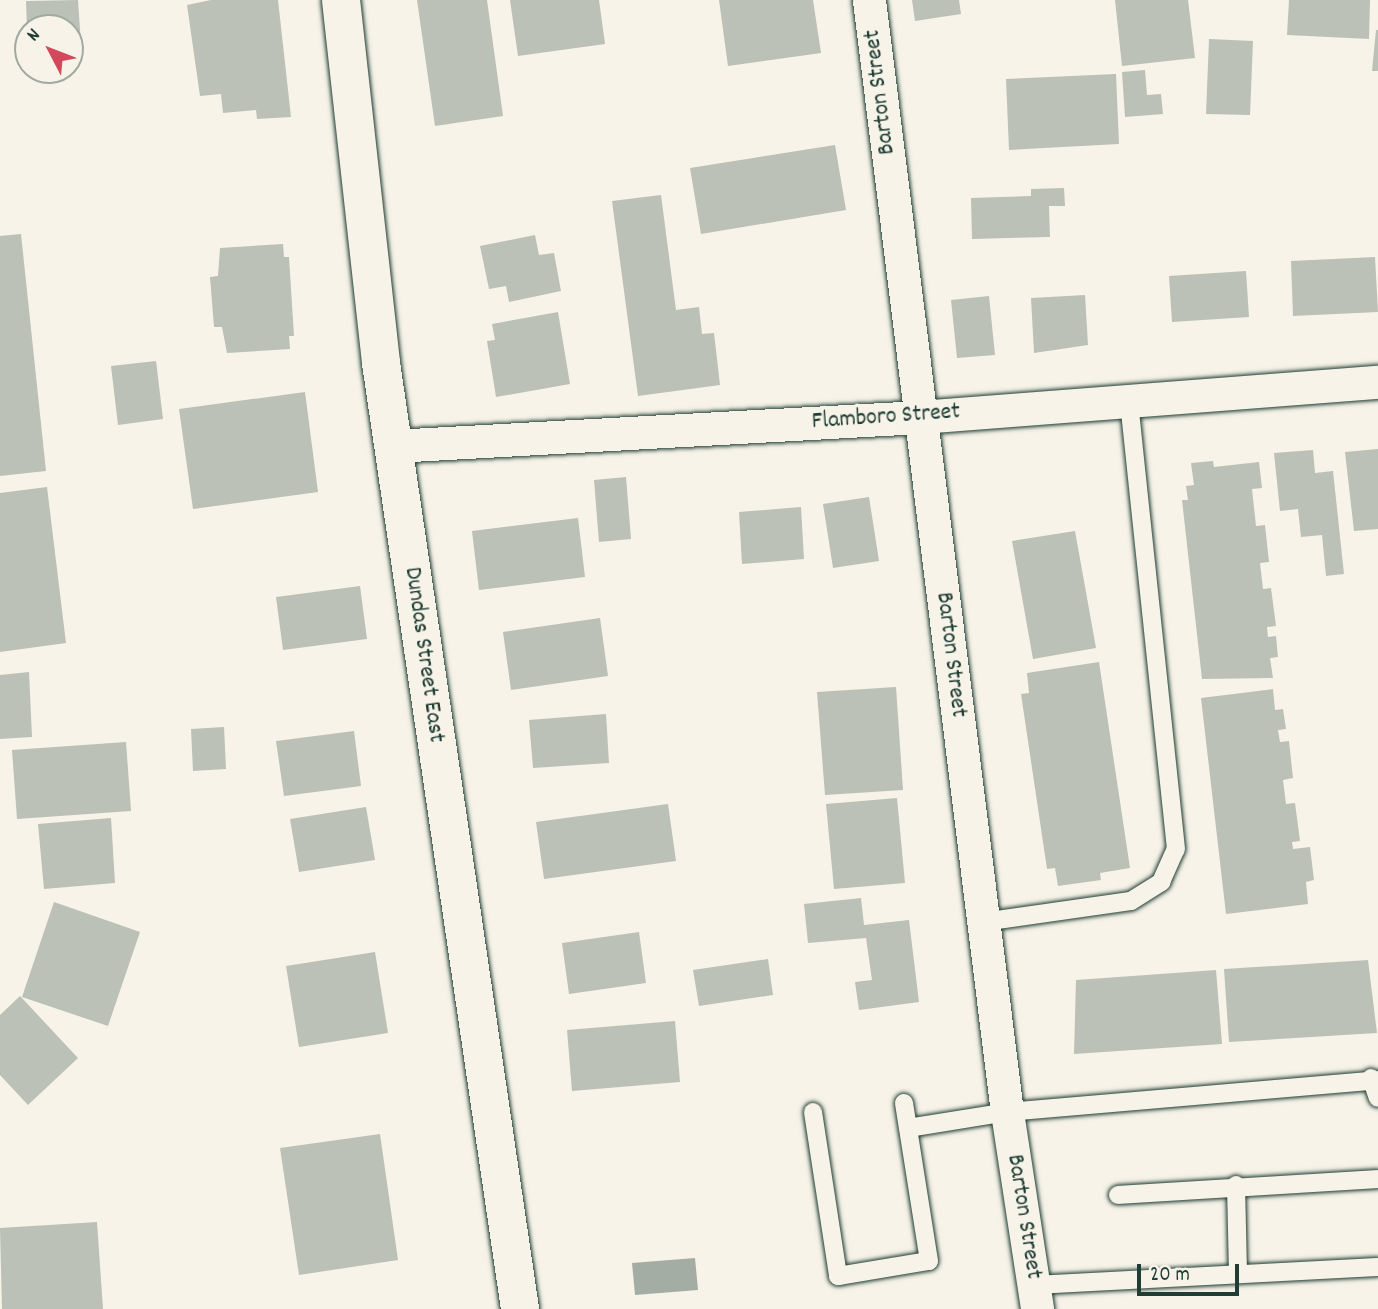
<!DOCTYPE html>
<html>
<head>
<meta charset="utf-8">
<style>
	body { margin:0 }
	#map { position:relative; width:1378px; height:1309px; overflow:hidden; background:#f7f3e8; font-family:Dekko,sans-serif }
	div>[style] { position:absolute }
	.water>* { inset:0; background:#a4ada3 }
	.building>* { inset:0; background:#bbc1b6 }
	.roads { filter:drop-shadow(0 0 2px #1f3d34) drop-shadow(0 0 2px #1f3d34) }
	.service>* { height:18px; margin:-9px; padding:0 9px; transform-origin:9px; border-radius:9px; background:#f7f3e8 }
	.minor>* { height:33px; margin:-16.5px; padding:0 16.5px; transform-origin:16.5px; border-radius:16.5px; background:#f7f3e8 }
	.primary>* { height:38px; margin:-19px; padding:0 19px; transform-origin:19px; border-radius:19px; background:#f7f3e8 }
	span { translate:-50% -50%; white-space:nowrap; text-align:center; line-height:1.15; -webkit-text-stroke:7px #f7f3e8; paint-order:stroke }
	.street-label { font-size:24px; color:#1f3d34 }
	.north { position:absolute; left:14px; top:14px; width:70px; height:70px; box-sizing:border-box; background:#f7f3e8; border:2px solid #a1aaa0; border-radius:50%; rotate:312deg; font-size:19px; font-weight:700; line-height:28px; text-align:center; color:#1f3d34 }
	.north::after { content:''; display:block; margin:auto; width:24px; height:32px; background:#d1495b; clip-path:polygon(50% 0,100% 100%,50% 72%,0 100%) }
	.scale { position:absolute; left:1137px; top:1264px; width:102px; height:32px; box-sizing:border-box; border:4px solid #1f3d34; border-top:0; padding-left:9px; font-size:21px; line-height:24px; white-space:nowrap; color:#1f3d34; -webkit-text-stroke:5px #f7f3e8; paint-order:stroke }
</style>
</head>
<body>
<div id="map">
	<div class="water">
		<div style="clip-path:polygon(695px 1258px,698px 1290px,635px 1295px,632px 1263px)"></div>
	</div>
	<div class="building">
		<div style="clip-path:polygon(78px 0,81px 44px,70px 45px,70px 28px,27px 28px,26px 1px)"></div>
		<div style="clip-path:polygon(211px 0,278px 0,291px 117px,257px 119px,256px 110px,223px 113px,221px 94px,200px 96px,187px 5px)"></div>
		<div style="clip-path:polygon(417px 0,487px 0,503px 116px,435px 126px)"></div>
		<div style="clip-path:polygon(510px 0,599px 0,605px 44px,518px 56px)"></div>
		<div style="clip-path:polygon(719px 0,813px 0,821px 53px,728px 66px)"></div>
		<div style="clip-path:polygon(912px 0,959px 0,961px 14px,915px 21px)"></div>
		<div style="clip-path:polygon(1115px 0,1188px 0,1195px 58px,1122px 66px)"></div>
		<div style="clip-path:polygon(1289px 0,1370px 0,1369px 39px,1287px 35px)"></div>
		<div style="clip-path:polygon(1376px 30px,1378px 30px,1378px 71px,1372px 71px)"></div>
		<div style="clip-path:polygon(1209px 39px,1253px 41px,1250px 115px,1206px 114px)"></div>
		<div style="clip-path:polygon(1145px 70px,1147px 95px,1161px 94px,1163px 114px,1125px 117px,1122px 72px)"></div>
		<div style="clip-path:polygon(1116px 74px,1119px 144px,1009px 150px,1006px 79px)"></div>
		<div style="clip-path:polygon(835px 145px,846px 210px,701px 234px,690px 168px)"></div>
		<div style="clip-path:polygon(1064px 188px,1065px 206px,1049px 206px,1050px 237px,972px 239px,971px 198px,1031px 196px,1031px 189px)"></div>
		<div style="clip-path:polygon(661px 195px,676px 310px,699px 307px,702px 334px,714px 333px,720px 385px,638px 396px,612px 201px)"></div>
		<div style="clip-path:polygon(21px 234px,46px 471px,0 476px,0 236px)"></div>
		<div style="clip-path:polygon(535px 235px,539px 255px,554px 253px,561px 291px,509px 302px,506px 286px,489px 289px,480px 246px)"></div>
		<div style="clip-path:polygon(283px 244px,284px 257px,289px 257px,294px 336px,289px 336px,290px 349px,227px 353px,222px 327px,214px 327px,210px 277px,218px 276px,220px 248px)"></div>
		<div style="clip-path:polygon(1375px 257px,1378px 312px,1293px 316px,1291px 261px)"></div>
		<div style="clip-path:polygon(1246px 271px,1249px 317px,1172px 322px,1169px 276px)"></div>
		<div style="clip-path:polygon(1085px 295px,1088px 345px,1034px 353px,1031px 298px)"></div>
		<div style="clip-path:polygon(989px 296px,995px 355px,957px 358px,951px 300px)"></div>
		<div style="clip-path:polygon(558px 312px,570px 384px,496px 397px,487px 341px,495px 340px,492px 324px)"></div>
		<div style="clip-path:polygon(156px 361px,163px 419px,118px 425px,111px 366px)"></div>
		<div style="clip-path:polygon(305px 392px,318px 492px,193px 509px,179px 409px)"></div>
		<div style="clip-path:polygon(1378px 449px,1378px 529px,1354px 531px,1345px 452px)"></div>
		<div style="clip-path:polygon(1313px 450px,1315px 473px,1333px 471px,1344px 574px,1326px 576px,1322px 535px,1301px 537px,1298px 509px,1280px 511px,1274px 453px)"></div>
		<div style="clip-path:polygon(1213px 461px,1214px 467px,1259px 462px,1262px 488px,1252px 489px,1256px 526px,1265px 525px,1269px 562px,1260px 563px,1263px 589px,1271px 588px,1276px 626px,1267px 627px,1268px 637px,1276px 636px,1278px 657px,1270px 658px,1273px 678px,1202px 679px,1182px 500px,1188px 500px,1186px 486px,1194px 485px,1191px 463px)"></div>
		<div style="clip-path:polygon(626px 477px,631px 539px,599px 542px,594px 480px)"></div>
		<div style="clip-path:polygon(47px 487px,66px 643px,0 652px,0 493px)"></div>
		<div style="clip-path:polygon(869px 497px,879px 561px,833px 568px,823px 504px)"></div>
		<div style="clip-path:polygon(801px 507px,804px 559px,742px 564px,739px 512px)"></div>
		<div style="clip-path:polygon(578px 518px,585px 577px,479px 590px,472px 531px)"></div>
		<div style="clip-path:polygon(1075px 531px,1096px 648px,1033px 659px,1012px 541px)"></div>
		<div style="clip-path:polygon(360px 586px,367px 639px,283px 650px,276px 597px)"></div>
		<div style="clip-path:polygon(600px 618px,608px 676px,511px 690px,503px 632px)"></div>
		<div style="clip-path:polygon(1099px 662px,1130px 868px,1100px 873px,1101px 880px,1058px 886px,1055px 868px,1047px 869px,1021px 694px,1029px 693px,1027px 673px)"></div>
		<div style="clip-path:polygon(29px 672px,32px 737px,0 739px,0 675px)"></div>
		<div style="clip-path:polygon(896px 687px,903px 790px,825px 795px,817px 692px)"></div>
		<div style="clip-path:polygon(1273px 689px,1275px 710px,1283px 709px,1286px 729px,1278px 730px,1280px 742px,1289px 741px,1293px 778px,1283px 780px,1286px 804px,1295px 803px,1300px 841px,1292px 842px,1293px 849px,1310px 847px,1314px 880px,1306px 882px,1308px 904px,1226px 914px,1201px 698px)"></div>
		<div style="clip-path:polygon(606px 714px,609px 763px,533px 768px,529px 720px)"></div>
		<div style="clip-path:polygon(224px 727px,226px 769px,193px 771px,191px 729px)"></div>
		<div style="clip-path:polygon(354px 731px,361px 786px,284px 796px,276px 741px)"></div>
		<div style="clip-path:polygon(126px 742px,131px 811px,17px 819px,12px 750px)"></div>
		<div style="clip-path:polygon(897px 798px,905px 883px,834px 889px,826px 804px)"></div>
		<div style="clip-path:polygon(668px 804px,676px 861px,544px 879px,536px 822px)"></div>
		<div style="clip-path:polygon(366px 807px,375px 860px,299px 872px,290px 819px)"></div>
		<div style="clip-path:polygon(111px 818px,115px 883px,44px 889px,38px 824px)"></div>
		<div style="clip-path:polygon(861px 898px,864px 925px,909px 920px,919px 1002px,859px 1010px,855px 982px,872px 980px,866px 938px,808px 943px,804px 904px)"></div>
		<div style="clip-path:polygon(54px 902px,140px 932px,108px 1026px,22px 997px)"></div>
		<div style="clip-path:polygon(639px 932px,646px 983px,569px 994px,562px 943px)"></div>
		<div style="clip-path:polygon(375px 952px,388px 1033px,299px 1047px,286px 966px)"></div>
		<div style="clip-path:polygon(768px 959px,773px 995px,699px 1006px,693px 970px)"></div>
		<div style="clip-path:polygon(1368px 960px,1377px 1033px,1229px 1042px,1224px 969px)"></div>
		<div style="clip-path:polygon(1216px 970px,1222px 1044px,1074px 1054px,1076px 980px)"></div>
		<div style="clip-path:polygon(20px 996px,78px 1058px,28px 1105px,0 1075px,0 1015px)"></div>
		<div style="clip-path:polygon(675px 1021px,680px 1082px,572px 1091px,567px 1030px)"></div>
		<div style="clip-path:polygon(380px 1134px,398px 1260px,299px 1275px,280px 1148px)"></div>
		<div style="clip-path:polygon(97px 1222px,103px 1309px,2px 1309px,0 1228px)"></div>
	</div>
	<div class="roads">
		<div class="service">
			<div style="left:983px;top:922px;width:149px;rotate:-8.1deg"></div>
			<div style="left:1131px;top:901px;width:36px;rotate:-32deg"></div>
			<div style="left:1161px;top:882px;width:36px;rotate:-66deg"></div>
			<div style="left:1176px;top:849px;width:450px;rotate:-96deg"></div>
			<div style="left:1371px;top:1078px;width:21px;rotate:71deg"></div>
			<div style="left:813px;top:1112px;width:166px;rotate:81.3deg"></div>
			<div style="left:838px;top:1276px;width:92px;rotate:-9.4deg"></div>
			<div style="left:929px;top:1261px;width:160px;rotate:-99deg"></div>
			<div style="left:908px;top:1128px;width:100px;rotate:-9.2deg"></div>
			<div style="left:1007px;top:1112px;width:372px;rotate:-4.9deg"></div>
			<div style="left:1236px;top:1185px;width:89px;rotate:88.7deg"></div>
			<div style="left:1118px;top:1195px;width:260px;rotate:-3.5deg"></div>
			<div style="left:1034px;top:1285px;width:344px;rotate:-3deg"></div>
		</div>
		<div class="minor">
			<div style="left:869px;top:0;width:1121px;rotate:82.93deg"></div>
			<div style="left:1007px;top:1112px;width:199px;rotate:81.3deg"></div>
			<div style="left:393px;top:446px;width:528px;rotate:-3.15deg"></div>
			<div style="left:920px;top:417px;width:459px;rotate:-4.4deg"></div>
		</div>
		<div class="primary">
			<div style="left:341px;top:0;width:365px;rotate:83.7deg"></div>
			<div style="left:381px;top:363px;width:956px;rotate:81.64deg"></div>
		</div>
	</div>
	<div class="street-label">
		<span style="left:881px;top:92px;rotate:-97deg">Barton Street</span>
		<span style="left:886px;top:418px;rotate:-4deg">Flamboro Street</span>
		<span style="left:423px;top:655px;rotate:82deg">Dundas Street East</span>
		<span style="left:950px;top:655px;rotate:83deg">Barton Street</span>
		<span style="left:1023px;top:1217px;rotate:81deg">Barton Street</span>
	</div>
	<div class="north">N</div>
	<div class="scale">20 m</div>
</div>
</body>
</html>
